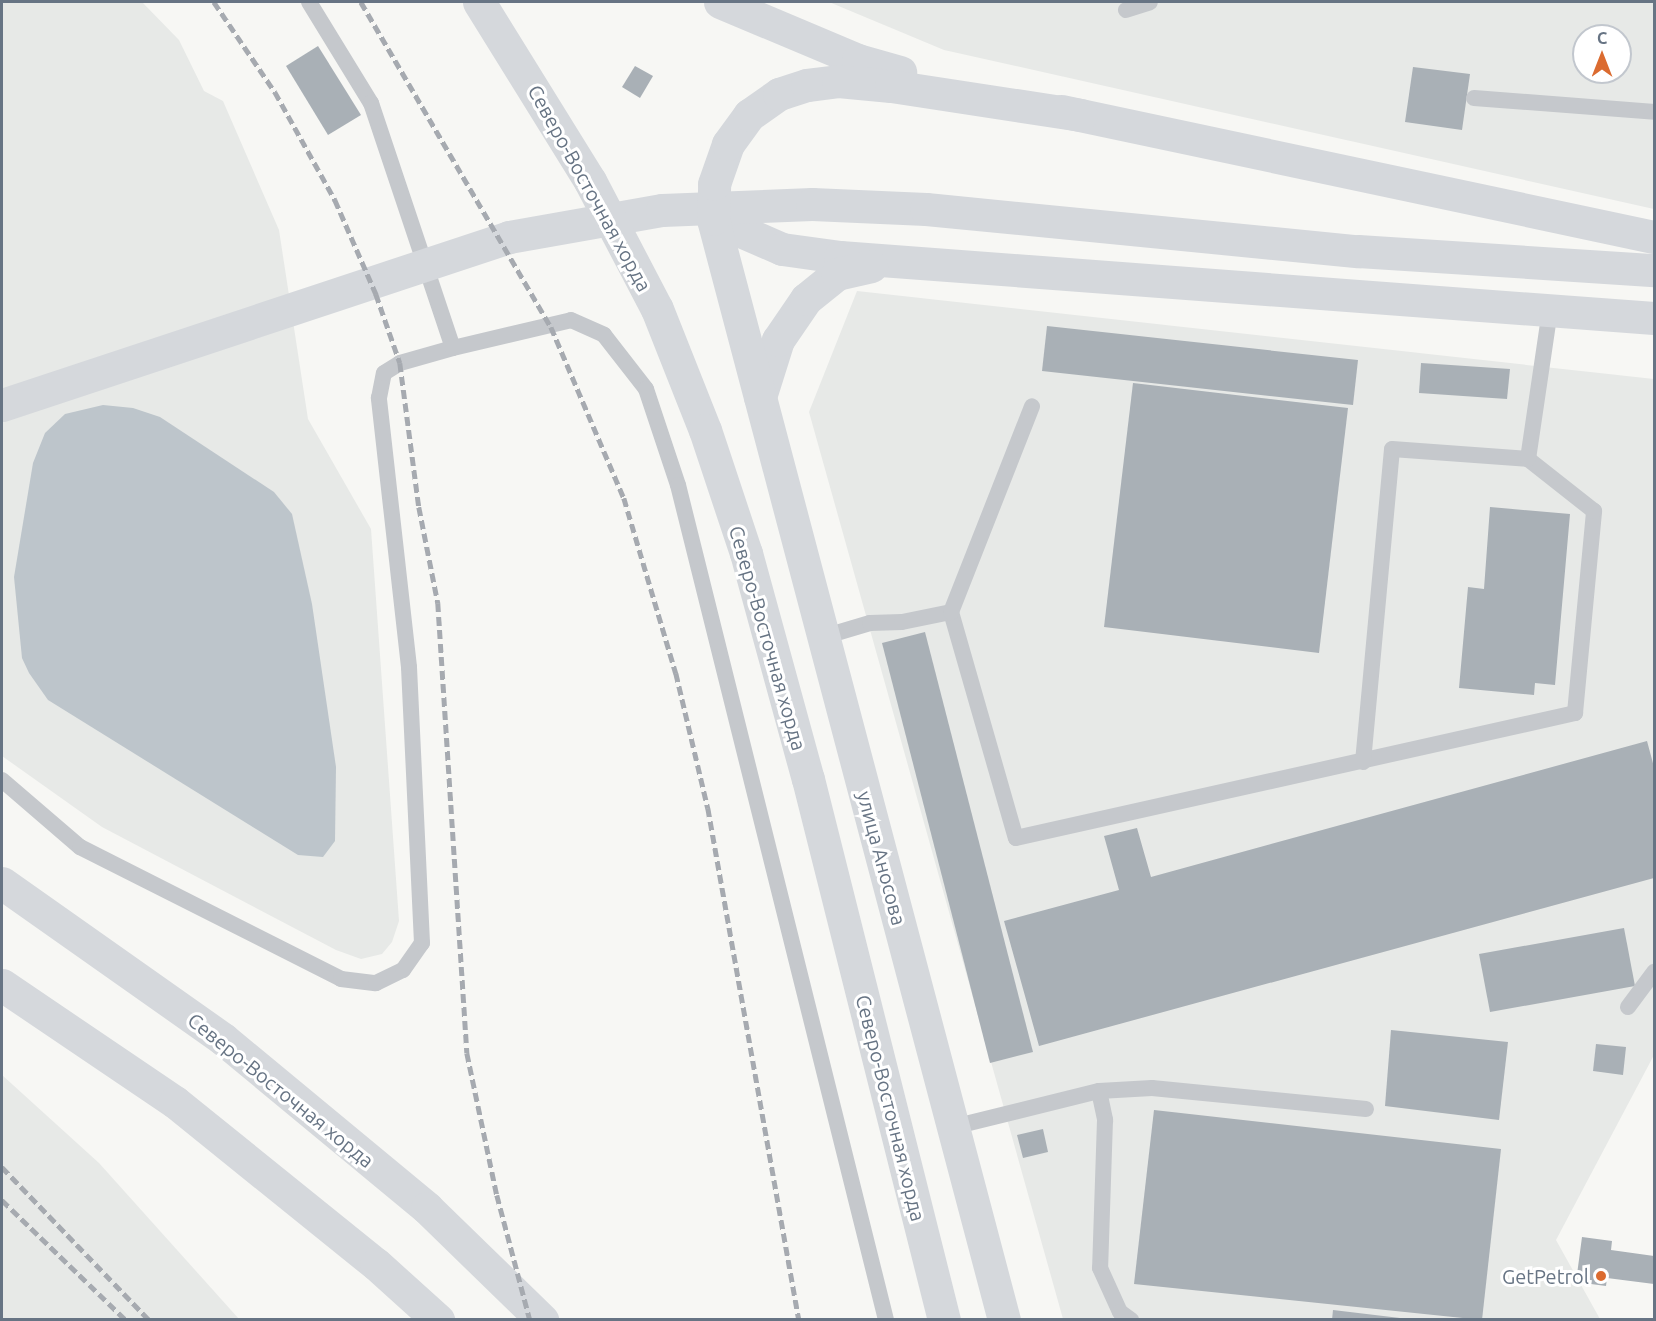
<!DOCTYPE html>
<html>
<head>
<meta charset="utf-8">
<style>
	body { margin:0 }
	#map { position:relative; width:1656px; height:1321px; overflow:hidden; background:#f7f7f4; font-family:Ubuntu,sans-serif }
	div>[style] { position:absolute }
	.built>* { inset:0; background:#e7e9e7 }
	.water>* { inset:0; background:#bdc5cb }
	.building>* { inset:0; background:#a9b0b6 }
	.lane>* { height:16px; margin:-8px; padding:0 8px; transform-origin:8px; border-radius:8px; background:#c5c8cc }
	.secondary>* { height:33px; margin:-16.5px; padding:0 16.5px; transform-origin:16.5px; border-radius:16.5px; background:#d5d8dc }
	.primary>* { height:33px; margin:-16.5px; padding:0 16.5px; transform-origin:16.5px; border-radius:16.5px; background:#d5d8dc }
	.rail>* { height:4.5px; margin-top:-2.25px; transform-origin:0; background:repeating-linear-gradient(90deg,#a6aab0 0 9px,transparent 0 13.5px) }
	.dots>* { width:16px; height:16px; translate:-50% -50%; box-sizing:border-box; border:3px solid #fff; border-radius:50% }
	span { translate:-50% -50%; white-space:nowrap; text-align:center; line-height:1.15; -webkit-text-stroke:6px #fff; paint-order:stroke }
	.street-label { font-size:20px; color:#677484 }
	.poi-label { font-size:20px; color:#677484 }
	.right { translate:-100% -50%; text-align:right }
	.frame { position:absolute; inset:0; border:3px solid #677484; pointer-events:none }
	.north { position:absolute; left:1572px; top:24px; width:60px; height:60px; box-sizing:border-box; background:#fff; border:2px solid #c2c7ce; border-radius:50%; rotate:0deg; font-size:16px; font-weight:700; line-height:24px; text-align:center; color:#677484 }
	.north::after { content:''; display:block; margin:auto; width:21px; height:27px; background:#db6b30; clip-path:polygon(50% 0,100% 100%,50% 72%,0 100%) }
</style>
</head>
<body>
<div id="map">
	<div class="built">
		<div style="clip-path:polygon(2px 2px,142px 2px,179px 40px,204px 91px,223px 101px,279px 230px,308px 419px,371px 529px,399px 921px,392px 942px,382px 954px,361px 959px,336px 950px,102px 827px,2px 756px)"></div>
		<div style="clip-path:polygon(evenodd,829px 2px,1654px 2px,1654px 209px,944px 50px,829px 2px,1584px 36px,1620px 36px,1620px 72px,1584px 72px,1584px 36px)"></div>
		<div style="clip-path:polygon(857px 291px,1654px 379px,1654px 1055px,1556px 1240px,1600px 1319px,1063px 1319px,809px 412px)"></div>
		<div style="clip-path:polygon(2px 1075px,99px 1163px,239px 1319px,2px 1319px)"></div>
	</div>
	<div class="water">
		<div style="clip-path:polygon(103px 405px,133px 408px,160px 417px,274px 492px,292px 514px,312px 604px,336px 767px,335px 841px,323px 857px,298px 855px,48px 700px,29px 673px,22px 658px,14px 577px,33px 463px,45px 433px,65px 414px)"></div>
	</div>
	<div class="building">
		<div style="clip-path:polygon(318px 46px,361px 115px,328px 135px,286px 66px)"></div>
		<div style="clip-path:polygon(635px 66px,653px 76px,640px 98px,622px 87px)"></div>
		<div style="clip-path:polygon(1413px 67px,1470px 74px,1462px 130px,1405px 122px)"></div>
		<div style="clip-path:polygon(1047px 326px,1358px 360px,1353px 405px,1042px 371px)"></div>
		<div style="clip-path:polygon(1421px 363px,1510px 369px,1507px 399px,1419px 393px)"></div>
		<div style="clip-path:polygon(1133px 383px,1348px 408px,1319px 653px,1104px 627px)"></div>
		<div style="clip-path:polygon(1490px 507px,1570px 514px,1555px 685px,1535px 683px,1534px 695px,1459px 688px,1468px 587px,1484px 589px)"></div>
		<div style="clip-path:polygon(925px 632px,1033px 1052px,990px 1063px,882px 643px)"></div>
		<div style="clip-path:polygon(1647px 741px,1654px 767px,1654px 878px,1039px 1046px,1004px 921px,1119px 890px,1104px 836px,1137px 828px,1151px 877px)"></div>
		<div style="clip-path:polygon(1624px 928px,1635px 986px,1490px 1012px,1479px 954px)"></div>
		<div style="clip-path:polygon(1391px 1030px,1508px 1042px,1499px 1120px,1385px 1106px)"></div>
		<div style="clip-path:polygon(1596px 1044px,1626px 1047px,1623px 1075px,1593px 1071px)"></div>
		<div style="clip-path:polygon(1154px 1110px,1501px 1149px,1482px 1320px,1134px 1284px)"></div>
		<div style="clip-path:polygon(1043px 1129px,1048px 1152px,1023px 1158px,1017px 1135px)"></div>
		<div style="clip-path:polygon(1582px 1237px,1612px 1241px,1611px 1250px,1654px 1256px,1654px 1284px,1607px 1278px,1606px 1286px,1576px 1282px)"></div>
		<div style="clip-path:polygon(1333px 1310px,1400px 1318px,1399px 1320px,1332px 1320px)"></div>
	</div>
	<div class="lane">
		<div style="left:309px;top:2px;width:119px;rotate:58.5deg"></div>
		<div style="left:371px;top:103px;width:258px;rotate:71.5deg"></div>
		<div style="left:1126px;top:10px;width:25px;rotate:-18deg"></div>
		<div style="left:1474px;top:98px;width:181px;rotate:4.4deg"></div>
		<div style="left:951px;top:612px;width:235px;rotate:74deg"></div>
		<div style="left:1016px;top:838px;width:573px;rotate:-12.6deg"></div>
		<div style="left:1575px;top:713px;width:203px;rotate:-84.6deg"></div>
		<div style="left:1594px;top:511px;width:84px;rotate:-141.8deg"></div>
		<div style="left:823px;top:637px;width:49px;rotate:-16.6deg"></div>
		<div style="left:870px;top:623px;width:32px;rotate:-2deg"></div>
		<div style="left:902px;top:622px;width:50px;rotate:-11.5deg"></div>
		<div style="left:951px;top:612px;width:221px;rotate:-68.5deg"></div>
		<div style="left:1363px;top:762px;width:314px;rotate:-84.7deg"></div>
		<div style="left:1392px;top:449px;width:136px;rotate:4.2deg"></div>
		<div style="left:1528px;top:459px;width:151px;rotate:-81.6deg"></div>
		<div style="left:2px;top:780px;width:103px;rotate:40.7deg"></div>
		<div style="left:80px;top:847px;width:292px;rotate:26.8deg"></div>
		<div style="left:341px;top:979px;width:35px;rotate:7deg"></div>
		<div style="left:376px;top:983px;width:30px;rotate:-26deg"></div>
		<div style="left:403px;top:970px;width:33px;rotate:-55deg"></div>
		<div style="left:422px;top:943px;width:276px;rotate:-92.7deg"></div>
		<div style="left:409px;top:667px;width:271px;rotate:-96.4deg"></div>
		<div style="left:379px;top:398px;width:25px;rotate:-79deg"></div>
		<div style="left:384px;top:373px;width:19px;rotate:-32deg"></div>
		<div style="left:400px;top:363px;width:55px;rotate:-15.8deg"></div>
		<div style="left:453px;top:348px;width:121px;rotate:-13.3deg"></div>
		<div style="left:571px;top:320px;width:36px;rotate:24deg"></div>
		<div style="left:604px;top:335px;width:68px;rotate:52.1deg"></div>
		<div style="left:646px;top:389px;width:101px;rotate:71.6deg"></div>
		<div style="left:678px;top:485px;width:861px;rotate:76.01deg"></div>
		<div style="left:1628px;top:1007px;width:44px;rotate:-53.4deg"></div>
		<div style="left:1099px;top:1091px;width:53px;rotate:-3.2deg"></div>
		<div style="left:1152px;top:1088px;width:215px;rotate:5.6deg"></div>
		<div style="left:953px;top:1127px;width:150px;rotate:-13.9deg"></div>
		<div style="left:1099px;top:1091px;width:30px;rotate:78deg"></div>
		<div style="left:1105px;top:1120px;width:148px;rotate:91.9deg"></div>
		<div style="left:1100px;top:1268px;width:48px;rotate:65.6deg"></div>
		<div style="left:1120px;top:1312px;width:14px;rotate:36deg"></div>
	</div>
	<div class="secondary">
		<div style="left:720px;top:2px;width:150px;rotate:22.8deg"></div>
		<div style="left:858px;top:60px;width:44px;rotate:15.9deg"></div>
		<div style="left:1061px;top:111px;width:606px;rotate:12deg"></div>
		<div style="left:713px;top:219px;width:75px;rotate:23.5deg"></div>
		<div style="left:782px;top:249px;width:59px;rotate:7.9deg"></div>
		<div style="left:840px;top:257px;width:816px;rotate:4.29deg"></div>
		<div style="left:760px;top:397px;width:60px;rotate:-72.5deg"></div>
		<div style="left:778px;top:340px;width:50px;rotate:-55.7deg"></div>
		<div style="left:806px;top:299px;width:40px;rotate:-39deg"></div>
		<div style="left:837px;top:274px;width:35px;rotate:-13deg"></div>
		<div style="left:2px;top:405px;width:534px;rotate:-18.33deg"></div>
		<div style="left:509px;top:237px;width:155px;rotate:-10deg"></div>
		<div style="left:662px;top:210px;width:150px;rotate:-2.3deg"></div>
		<div style="left:812px;top:204px;width:114px;rotate:2.5deg"></div>
		<div style="left:926px;top:209px;width:434px;rotate:5.6deg"></div>
		<div style="left:1358px;top:251px;width:297px;rotate:3.7deg"></div>
		<div style="left:1004px;top:1320px;width:1139px;rotate:-104.81deg"></div>
		<div style="left:713px;top:219px;width:35px;rotate:-88deg"></div>
		<div style="left:714px;top:184px;width:42px;rotate:-70.7deg"></div>
		<div style="left:728px;top:144px;width:36px;rotate:-54deg"></div>
		<div style="left:749px;top:115px;width:37px;rotate:-35deg"></div>
		<div style="left:779px;top:94px;width:29px;rotate:-18deg"></div>
		<div style="left:807px;top:85px;width:31px;rotate:-7deg"></div>
		<div style="left:838px;top:81px;width:53px;rotate:5.4deg"></div>
		<div style="left:891px;top:86px;width:192px;rotate:8.7deg"></div>
	</div>
	<div class="primary">
		<div style="left:479px;top:2px;width:211px;rotate:58.2deg"></div>
		<div style="left:590px;top:181px;width:144px;rotate:62.4deg"></div>
		<div style="left:657px;top:309px;width:130px;rotate:68.4deg"></div>
		<div style="left:705px;top:430px;width:130px;rotate:71.6deg"></div>
		<div style="left:746px;top:553px;width:234px;rotate:74.7deg"></div>
		<div style="left:808px;top:779px;width:558px;rotate:75.89deg"></div>
		<div style="left:2px;top:883px;width:271px;rotate:35.2deg"></div>
		<div style="left:223px;top:1039px;width:265px;rotate:39.6deg"></div>
		<div style="left:427px;top:1208px;width:161px;rotate:44.2deg"></div>
		<div style="left:2px;top:985px;width:209px;rotate:34.1deg"></div>
		<div style="left:175px;top:1102px;width:258px;rotate:38.9deg"></div>
		<div style="left:376px;top:1264px;width:84px;rotate:42.1deg"></div>
	</div>
	<div class="rail">
		<div style="left:214px;top:2px;width:109px;rotate:55.9deg"></div>
		<div style="left:275px;top:92px;width:124px;rotate:60.9deg"></div>
		<div style="left:335px;top:200px;width:103px;rotate:66.4deg"></div>
		<div style="left:376px;top:294px;width:73px;rotate:70.8deg"></div>
		<div style="left:400px;top:363px;width:145px;rotate:82.5deg"></div>
		<div style="left:419px;top:507px;width:98px;rotate:78.8deg"></div>
		<div style="left:438px;top:603px;width:451px;rotate:86.3deg"></div>
		<div style="left:467px;top:1053px;width:145px;rotate:78.1deg"></div>
		<div style="left:497px;top:1195px;width:129px;rotate:75.2deg"></div>
		<div style="left:361px;top:2px;width:376px;rotate:59.7deg"></div>
		<div style="left:551px;top:327px;width:186px;rotate:66.9deg"></div>
		<div style="left:624px;top:498px;width:183px;rotate:73.5deg"></div>
		<div style="left:676px;top:673px;width:139px;rotate:76.7deg"></div>
		<div style="left:708px;top:808px;width:520px;rotate:79.92deg"></div>
		<div style="left:2px;top:1167px;width:212px;rotate:46.1deg"></div>
		<div style="left:2px;top:1200px;width:173px;rotate:44.1deg"></div>
	</div>
	<div class="dots">
		<div style="left:1601px;top:1276px;background:#db6b30"></div>
	</div>
	<div class="street-label">
		<span style="left:590px;top:188px;rotate:61deg">Северо-Восточная хорда</span>
		<span style="left:768px;top:638px;rotate:74deg">Северо-Восточная хорда</span>
		<span style="left:882px;top:858px;rotate:75deg">улица Аносова</span>
		<span style="left:281px;top:1090px;rotate:39deg">Северо-Восточная хорда</span>
		<span style="left:891px;top:1108px;rotate:76deg">Северо-Восточная хорда</span>
	</div>
	<div class="poi-label">
		<span class="right" style="left:1589px;top:1276px">GetPetrol</span>
	</div>
	<div class="frame"></div>
	<div class="north">С</div>
</div>
</body>
</html>
